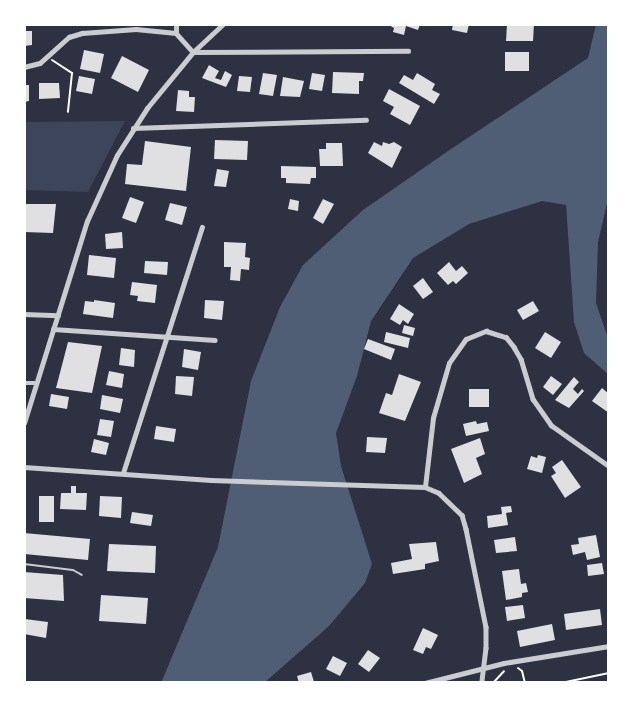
<!DOCTYPE html>
<html>
<head>
<meta charset="utf-8">
<style>
	body { margin:0 }
	#map { position:relative; width:633px; height:707px; overflow:hidden; background:#2d3142; font-family:"Playfair Display",serif }
	div>[style] { position:absolute }
	.green>* { inset:0; background:#3c4559 }
	.water>* { inset:0; background:#4f5d75 }
	.building>* { inset:0; background:#e0e0e3 }
	.path>* { height:2px; margin:-1px; padding:0 1px; transform-origin:1px; border-radius:1px; background:#fff }
	.service>* { height:2px; margin:-1px; padding:0 1px; transform-origin:1px; border-radius:1px; background:#caccd0 }
	.minor>* { height:4.5px; margin:-2.25px; padding:0 2.25px; transform-origin:2.25px; border-radius:2.25px; background:#caccd0 }
	.tertiary>* { height:5px; margin:-2.5px; padding:0 2.5px; transform-origin:2.5px; border-radius:2.5px; background:#caccd0 }
	.tram>* { height:1.5px; margin:-0.75px; padding:0 0.75px; transform-origin:0.75px; border-radius:0.75px; background:#abadb3 }
	span { translate:-50% -50%; white-space:nowrap; text-align:center; line-height:1.15; -webkit-text-stroke:5px #fff; paint-order:stroke }
	.frame { position:absolute; inset:0; border:26px solid #fff; pointer-events:none }
</style>
</head>
<body>
<div id="map">
	<div class="green">
		<div style="clip-path:polygon(125px 121px,88px 192px,24px 190px,24px 122px)"></div>
	</div>
	<div class="water">
		<div style="clip-path:polygon(596px 24px,609px 24px,609px 195px,598px 242px,596px 303px,609px 341px,609px 375px,584px 353px,574px 322px,566px 205px,542px 201px,469px 224px,413px 258px,371px 321px,357px 376px,336px 433px,341px 466px,372px 564px,365px 583px,329px 626px,264px 683px,161px 683px,218px 547px,251px 381px,280px 307px,303px 265px,363px 210px,451px 149px,588px 58px)"></div>
	</div>
	<div class="building">
		<div style="clip-path:polygon(387px 24px,420px 24px,418px 30px,406px 26px,404px 35px,393px 32px,394px 28px)"></div>
		<div style="clip-path:polygon(453px 24px,469px 24px,467px 33px,452px 30px)"></div>
		<div style="clip-path:polygon(507px 24px,534px 24px,533px 41px,506px 41px)"></div>
		<div style="clip-path:polygon(24px 31px,32px 31px,32px 45px,24px 46px)"></div>
		<div style="clip-path:polygon(84px 50px,104px 54px,100px 73px,80px 69px)"></div>
		<div style="clip-path:polygon(505px 52px,529px 52px,529px 71px,505px 71px)"></div>
		<div style="clip-path:polygon(122px 56px,149px 70px,138px 92px,111px 78px)"></div>
		<div style="clip-path:polygon(209px 65px,219px 71px,215px 78px,221px 80px,225px 71px,232px 75px,226px 87px,202px 78px)"></div>
		<div style="clip-path:polygon(333px 72px,364px 73px,363px 81px,359px 81px,359px 94px,332px 93px)"></div>
		<div style="clip-path:polygon(263px 73px,277px 75px,273px 96px,259px 94px)"></div>
		<div style="clip-path:polygon(312px 73px,325px 75px,322px 91px,309px 89px)"></div>
		<div style="clip-path:polygon(417px 73px,435px 84px,432px 90px,440px 94px,434px 104px,399px 83px,404px 75px,413px 80px)"></div>
		<div style="clip-path:polygon(79px 76px,95px 79px,92px 94px,76px 91px)"></div>
		<div style="clip-path:polygon(239px 76px,252px 77px,250px 92px,237px 91px)"></div>
		<div style="clip-path:polygon(283px 77px,304px 81px,300px 97px,280px 96px)"></div>
		<div style="clip-path:polygon(39px 83px,59px 83px,60px 98px,39px 99px)"></div>
		<div style="clip-path:polygon(24px 85px,29px 85px,29px 101px,24px 102px)"></div>
		<div style="clip-path:polygon(389px 89px,420px 106px,410px 125px,390px 114px,394px 107px,383px 101px)"></div>
		<div style="clip-path:polygon(178px 90px,189px 91px,189px 97px,195px 97px,194px 112px,176px 111px)"></div>
		<div style="clip-path:polygon(215px 140px,248px 141px,247px 160px,214px 159px)"></div>
		<div style="clip-path:polygon(145px 141px,191px 147px,186px 191px,125px 184px,127px 164px,142px 165px)"></div>
		<div style="clip-path:polygon(374px 142px,382px 146px,383px 142px,389px 144px,394px 142px,402px 147px,392px 168px,368px 153px)"></div>
		<div style="clip-path:polygon(326px 143px,342px 143px,343px 166px,320px 166px,319px 149px,326px 149px)"></div>
		<div style="clip-path:polygon(281px 166px,316px 167px,316px 178px,311px 178px,310px 184px,286px 183px,286px 178px,281px 178px)"></div>
		<div style="clip-path:polygon(217px 169px,229px 171px,226px 187px,214px 186px)"></div>
		<div style="clip-path:polygon(130px 197px,144px 202px,136px 223px,122px 218px)"></div>
		<div style="clip-path:polygon(290px 199px,299px 201px,298px 211px,288px 209px)"></div>
		<div style="clip-path:polygon(323px 199px,334px 204px,323px 224px,313px 218px)"></div>
		<div style="clip-path:polygon(170px 203px,187px 207px,182px 225px,165px 220px)"></div>
		<div style="clip-path:polygon(24px 204px,56px 204px,53px 233px,24px 232px)"></div>
		<div style="clip-path:polygon(122px 232px,123px 248px,106px 249px,105px 234px)"></div>
		<div style="clip-path:polygon(224px 242px,246px 243px,245px 257px,250px 258px,249px 270px,241px 269px,240px 281px,230px 280px,231px 267px,224px 267px)"></div>
		<div style="clip-path:polygon(89px 255px,116px 258px,114px 278px,87px 275px)"></div>
		<div style="clip-path:polygon(145px 261px,168px 262px,167px 275px,144px 273px)"></div>
		<div style="clip-path:polygon(449px 262px,456px 271px,462px 266px,468px 273px,456px 284px,453px 281px,448px 285px,437px 273px)"></div>
		<div style="clip-path:polygon(423px 278px,433px 292px,423px 299px,413px 286px)"></div>
		<div style="clip-path:polygon(132px 282px,157px 285px,155px 303px,137px 301px,138px 296px,130px 295px)"></div>
		<div style="clip-path:polygon(94px 300px,115px 303px,113px 318px,83px 314px,85px 301px,94px 302px)"></div>
		<div style="clip-path:polygon(205px 300px,224px 301px,222px 320px,204px 318px)"></div>
		<div style="clip-path:polygon(533px 301px,539px 311px,523px 320px,517px 310px)"></div>
		<div style="clip-path:polygon(399px 304px,414px 314px,408px 324px,403px 320px,400px 325px,390px 319px)"></div>
		<div style="clip-path:polygon(404px 325px,415px 328px,413px 336px,402px 333px)"></div>
		<div style="clip-path:polygon(386px 332px,410px 338px,408px 348px,384px 342px)"></div>
		<div style="clip-path:polygon(545px 332px,561px 342px,551px 358px,535px 348px)"></div>
		<div style="clip-path:polygon(368px 339px,395px 349px,391px 360px,364px 349px)"></div>
		<div style="clip-path:polygon(68px 342px,102px 346px,92px 393px,56px 388px)"></div>
		<div style="clip-path:polygon(121px 348px,135px 350px,134px 367px,119px 365px)"></div>
		<div style="clip-path:polygon(184px 349px,201px 352px,198px 370px,182px 367px)"></div>
		<div style="clip-path:polygon(109px 371px,124px 374px,122px 388px,106px 385px)"></div>
		<div style="clip-path:polygon(399px 374px,421px 382px,405px 421px,379px 413px,386px 393px,392px 395px)"></div>
		<div style="clip-path:polygon(176px 376px,194px 377px,192px 396px,175px 394px)"></div>
		<div style="clip-path:polygon(551px 376px,562px 384px,553px 395px,543px 387px)"></div>
		<div style="clip-path:polygon(574px 377px,579px 382px,573px 389px,578px 394px,582px 389px,584px 391px,569px 408px,555px 400px)"></div>
		<div style="clip-path:polygon(602px 388px,609px 394px,609px 413px,592px 401px)"></div>
		<div style="clip-path:polygon(469px 389px,489px 389px,489px 407px,469px 407px)"></div>
		<div style="clip-path:polygon(51px 394px,69px 397px,67px 409px,49px 406px)"></div>
		<div style="clip-path:polygon(102px 395px,123px 399px,120px 413px,100px 409px)"></div>
		<div style="clip-path:polygon(100px 419px,114px 421px,111px 437px,97px 435px)"></div>
		<div style="clip-path:polygon(476px 421px,477px 424px,487px 422px,489px 431px,466px 436px,463px 424px)"></div>
		<div style="clip-path:polygon(156px 426px,176px 429px,174px 442px,154px 439px)"></div>
		<div style="clip-path:polygon(367px 437px,387px 438px,385px 453px,366px 452px)"></div>
		<div style="clip-path:polygon(480px 438px,485px 454px,476px 458px,482px 474px,464px 483px,451px 449px)"></div>
		<div style="clip-path:polygon(94px 439px,109px 443px,106px 455px,91px 452px)"></div>
		<div style="clip-path:polygon(538px 455px,546px 457px,542px 473px,527px 469px,531px 456px,537px 458px)"></div>
		<div style="clip-path:polygon(562px 460px,581px 487px,565px 498px,551px 476px,556px 473px,552px 467px)"></div>
		<div style="clip-path:polygon(71px 486px,76px 486px,76px 493px,87px 493px,86px 510px,60px 509px,61px 493px,71px 493px)"></div>
		<div style="clip-path:polygon(39px 496px,54px 496px,54px 522px,39px 522px)"></div>
		<div style="clip-path:polygon(100px 496px,122px 497px,121px 518px,99px 516px)"></div>
		<div style="clip-path:polygon(511px 506px,512px 512px,506px 513px,508px 525px,488px 528px,487px 516px,502px 514px,501px 507px)"></div>
		<div style="clip-path:polygon(132px 512px,153px 515px,151px 526px,130px 523px)"></div>
		<div style="clip-path:polygon(24px 533px,90px 539px,88px 560px,24px 554px)"></div>
		<div style="clip-path:polygon(596px 535px,600px 557px,587px 560px,585px 552px,573px 555px,571px 545px,579px 544px,578px 538px)"></div>
		<div style="clip-path:polygon(515px 537px,517px 551px,496px 553px,494px 540px)"></div>
		<div style="clip-path:polygon(436px 542px,439px 561px,425px 564px,425px 569px,393px 574px,391px 563px,412px 559px,409px 544px)"></div>
		<div style="clip-path:polygon(109px 544px,156px 546px,155px 573px,107px 571px)"></div>
		<div style="clip-path:polygon(602px 563px,604px 574px,588px 576px,587px 565px)"></div>
		<div style="clip-path:polygon(519px 569px,521px 584px,526px 583px,528px 592px,522px 593px,522px 597px,506px 600px,502px 571px)"></div>
		<div style="clip-path:polygon(24px 572px,63px 575px,64px 601px,24px 598px)"></div>
		<div style="clip-path:polygon(101px 595px,148px 598px,146px 624px,99px 621px)"></div>
		<div style="clip-path:polygon(523px 605px,525px 618px,507px 621px,505px 607px)"></div>
		<div style="clip-path:polygon(600px 609px,602px 625px,566px 630px,564px 614px)"></div>
		<div style="clip-path:polygon(25px 619px,48px 622px,46px 638px,24px 634px)"></div>
		<div style="clip-path:polygon(552px 624px,555px 640px,520px 647px,517px 631px)"></div>
		<div style="clip-path:polygon(423px 628px,438px 635px,431px 649px,426px 647px,423px 654px,413px 650px)"></div>
		<div style="clip-path:polygon(368px 650px,380px 658px,369px 672px,358px 664px)"></div>
		<div style="clip-path:polygon(333px 656px,347px 663px,340px 676px,326px 669px)"></div>
		<div style="clip-path:polygon(311px 672px,314px 682px,299px 683px,297px 676px)"></div>
	</div>
	<div class="path">
		<div style="left:52px;top:60px;width:24px;rotate:33deg"></div>
		<div style="left:72px;top:73px;width:39px;rotate:96deg"></div>
		<div style="left:518px;top:668px;width:5px;rotate:37deg"></div>
		<div style="left:522px;top:671px;width:12px;rotate:76deg"></div>
		<div style="left:493px;top:683px;width:16px;rotate:-47deg"></div>
		<div style="left:561px;top:683px;width:49px;rotate:-11.8deg"></div>
	</div>
	<div class="service">
		<div style="left:24px;top:564px;width:49px;rotate:7deg"></div>
		<div style="left:73px;top:570px;width:10px;rotate:29deg"></div>
	</div>
	<div class="minor">
		<div style="left:176px;top:33px;width:9px;rotate:-90deg"></div>
		<div style="left:24px;top:67px;width:16px;rotate:-14deg"></div>
		<div style="left:40px;top:63px;width:39px;rotate:-42deg"></div>
		<div style="left:69px;top:37px;width:14px;rotate:-17deg"></div>
		<div style="left:82px;top:33px;width:54px;rotate:-4.2deg"></div>
		<div style="left:136px;top:29px;width:40px;rotate:5.7deg"></div>
		<div style="left:176px;top:33px;width:25px;rotate:48deg"></div>
		<div style="left:193px;top:52px;width:215px;rotate:-0.3deg"></div>
		<div style="left:133px;top:128px;width:233px;rotate:-2deg"></div>
		<div style="left:24px;top:314px;width:34px;rotate:2deg"></div>
		<div style="left:53px;top:329px;width:162px;rotate:3.9deg"></div>
		<div style="left:24px;top:383px;width:12px"></div>
		<div style="left:24px;top:467px;width:187px;rotate:4deg"></div>
		<div style="left:211px;top:480px;width:214px;rotate:1.9deg"></div>
		<div style="left:425px;top:487px;width:15px;rotate:23deg"></div>
		<div style="left:439px;top:493px;width:32px;rotate:44deg"></div>
		<div style="left:462px;top:515px;width:15px;rotate:74deg"></div>
		<div style="left:466px;top:529px;width:100px;rotate:78.5deg"></div>
		<div style="left:486px;top:627px;width:21px;rotate:90deg"></div>
		<div style="left:486px;top:648px;width:35px;rotate:97deg"></div>
		<div style="left:123px;top:473px;width:258px;rotate:-72.2deg"></div>
		<div style="left:425px;top:487px;width:69px;rotate:-83.4deg"></div>
		<div style="left:433px;top:418px;width:57px;rotate:-73.8deg"></div>
		<div style="left:449px;top:363px;width:29px;rotate:-55deg"></div>
		<div style="left:466px;top:339px;width:22px;rotate:-22deg"></div>
		<div style="left:486px;top:331px;width:21px;rotate:17deg"></div>
		<div style="left:506px;top:337px;width:13px;rotate:51deg"></div>
		<div style="left:514px;top:347px;width:14px;rotate:60deg"></div>
		<div style="left:521px;top:359px;width:42px;rotate:73.3deg"></div>
		<div style="left:533px;top:399px;width:32px;rotate:55deg"></div>
		<div style="left:551px;top:425px;width:71px;rotate:35.3deg"></div>
		<div style="left:425px;top:683px;width:81px;rotate:-14.2deg"></div>
		<div style="left:504px;top:663px;width:106px;rotate:-9.2deg"></div>
	</div>
	<div class="tertiary">
		<div style="left:24px;top:423px;width:212px;rotate:-72.7deg"></div>
		<div style="left:87px;top:221px;width:72px;rotate:-65.6deg"></div>
		<div style="left:117px;top:155px;width:56px;rotate:-57.4deg"></div>
		<div style="left:147px;top:108px;width:72px;rotate:-50.6deg"></div>
		<div style="left:193px;top:52px;width:41px;rotate:-43deg"></div>
	</div>
	<div class="tram">
		<div style="left:603px;top:683px;width:6px;rotate:-9deg"></div>
	</div>
	<div class="frame"></div>
</div>
</body>
</html>
